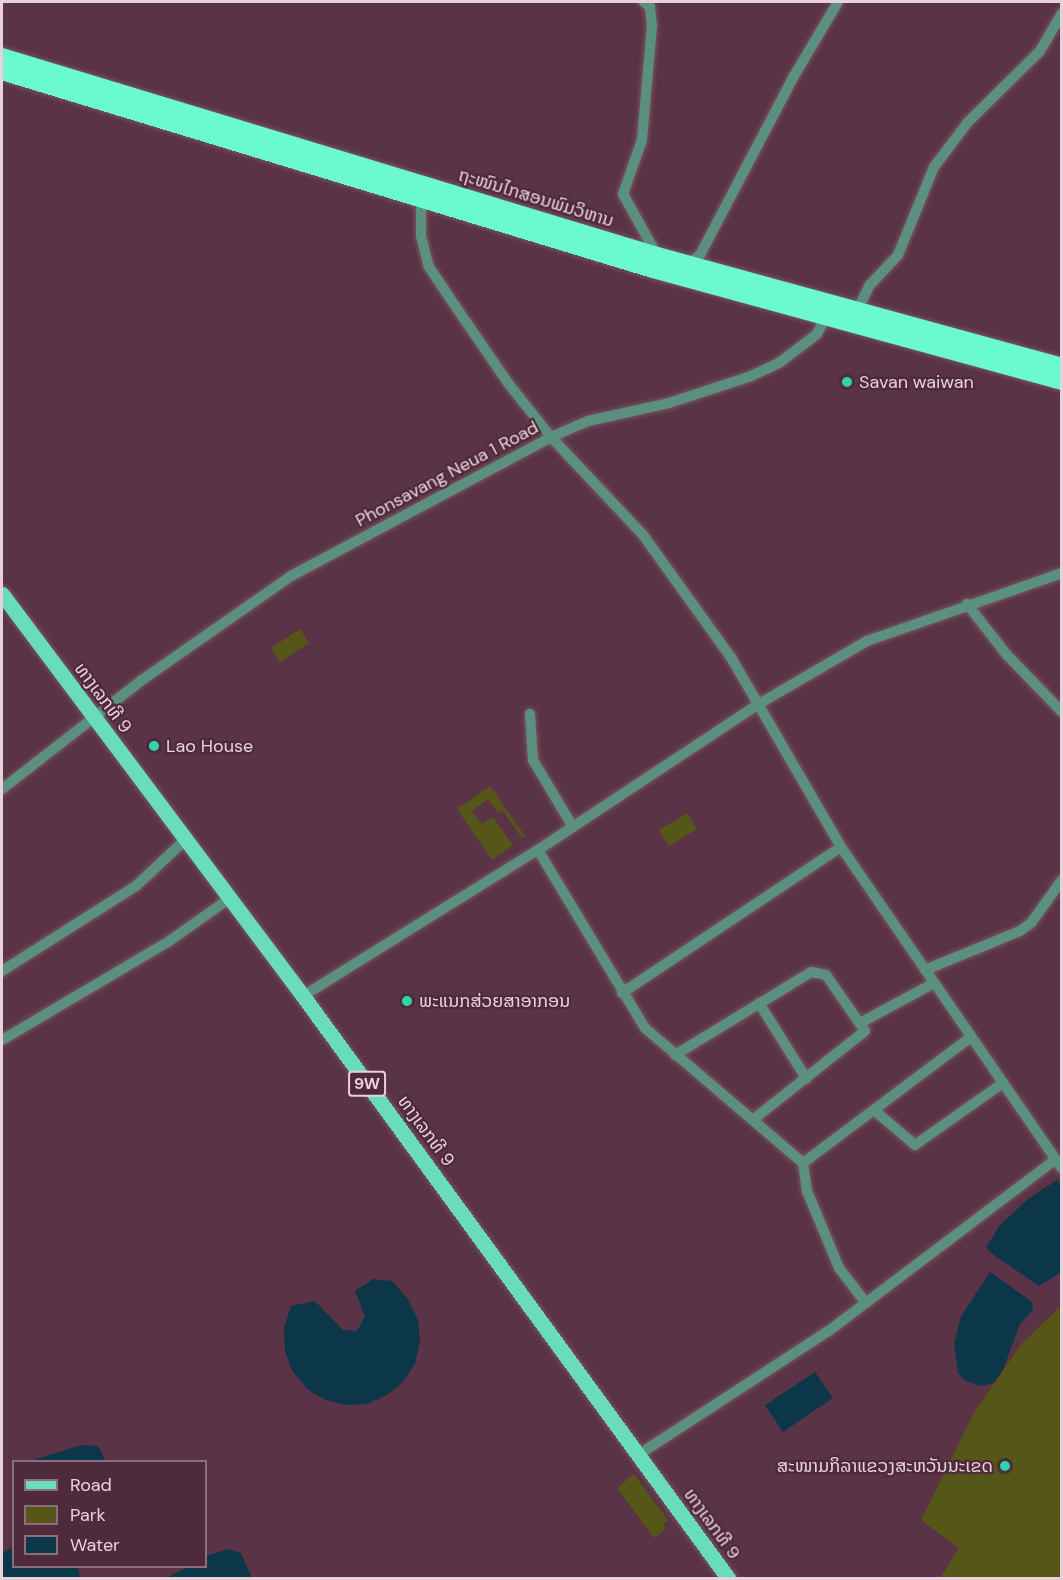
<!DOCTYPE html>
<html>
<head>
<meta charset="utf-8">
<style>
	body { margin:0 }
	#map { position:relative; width:1063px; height:1580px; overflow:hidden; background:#5a3446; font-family:"DM Sans","Noto Sans Lao",sans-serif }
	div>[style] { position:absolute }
	.green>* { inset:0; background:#555617 }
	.water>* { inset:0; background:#0c3749 }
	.roads { filter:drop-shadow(0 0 2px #775364) drop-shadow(0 0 2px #775364) }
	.street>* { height:10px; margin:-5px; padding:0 5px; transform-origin:5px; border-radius:5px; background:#5c907e }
	.primary>* { height:15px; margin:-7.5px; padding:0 7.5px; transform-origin:7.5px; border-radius:7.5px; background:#69dcb9 }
	.highway>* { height:18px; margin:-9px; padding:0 9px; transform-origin:9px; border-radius:9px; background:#6bfad0 }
	.dots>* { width:16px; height:16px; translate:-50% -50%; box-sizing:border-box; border:3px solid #4e2a3b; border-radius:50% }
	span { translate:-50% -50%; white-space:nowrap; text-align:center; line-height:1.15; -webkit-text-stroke:4.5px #4e2a3b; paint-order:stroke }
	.shield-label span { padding:2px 4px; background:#4e2a3b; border:2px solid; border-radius:4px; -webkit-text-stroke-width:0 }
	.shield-label { font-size:16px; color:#e9d1db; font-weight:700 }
	.street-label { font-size:18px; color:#e9d1db }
	.poi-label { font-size:18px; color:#e9d1db }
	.left { translate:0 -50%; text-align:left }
	.right { translate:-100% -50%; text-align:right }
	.frame { position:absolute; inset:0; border:3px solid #e9d1db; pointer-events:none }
	.legend { position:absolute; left:12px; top:1460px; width:195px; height:108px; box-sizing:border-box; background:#4e2a3b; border:2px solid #8c6d7b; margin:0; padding:8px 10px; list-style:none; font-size:18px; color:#e9d1db }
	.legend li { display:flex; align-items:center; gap:12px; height:30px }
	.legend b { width:30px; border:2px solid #8c6d7b }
</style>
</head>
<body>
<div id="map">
	<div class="green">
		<div style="clip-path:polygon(300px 629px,309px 643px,280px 662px,271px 648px)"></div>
		<div style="clip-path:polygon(490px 786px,525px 836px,522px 838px,502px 810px,498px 813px,488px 799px,472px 811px,482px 824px,493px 817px,513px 845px,492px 860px,457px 809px)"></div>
		<div style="clip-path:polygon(687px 813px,697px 829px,669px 846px,659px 830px)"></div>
		<div style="clip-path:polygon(1061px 1306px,1061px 1578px,940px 1578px,959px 1548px,921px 1520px,975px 1411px,1022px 1343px)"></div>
		<div style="clip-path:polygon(634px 1474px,668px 1520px,663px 1524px,666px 1529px,654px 1538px,617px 1488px)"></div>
	</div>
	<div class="water">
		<div style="clip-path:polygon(1057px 1180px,1062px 1186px,1061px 1272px,1039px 1286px,988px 1251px,987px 1246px,1000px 1225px,1028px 1199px)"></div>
		<div style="clip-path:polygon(990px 1272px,1032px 1302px,1033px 1310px,1020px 1324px,1003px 1370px,994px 1383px,981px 1386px,965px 1381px,958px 1373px,954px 1344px,961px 1316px)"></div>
		<div style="clip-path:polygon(373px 1279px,392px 1281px,408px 1299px,418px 1320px,420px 1342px,415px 1363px,404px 1381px,387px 1395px,367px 1404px,346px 1405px,325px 1400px,307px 1389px,293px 1372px,285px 1352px,284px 1328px,291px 1306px,315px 1301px,343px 1330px,357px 1331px,365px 1316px,355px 1291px)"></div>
		<div style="clip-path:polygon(815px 1372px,833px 1398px,783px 1432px,765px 1405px)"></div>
		<div style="clip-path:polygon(81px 1445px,98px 1446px,106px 1461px,30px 1461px)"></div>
		<div style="clip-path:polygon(13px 1547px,14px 1566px,78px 1567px,80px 1578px,2px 1578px,2px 1553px)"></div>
		<div style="clip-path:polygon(228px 1549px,241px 1553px,252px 1578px,167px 1578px,187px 1567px,206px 1566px,206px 1556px)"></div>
	</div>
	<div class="roads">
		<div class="street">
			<div style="left:644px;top:2px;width:8px;rotate:40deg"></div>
			<div style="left:650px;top:7px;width:18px;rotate:84deg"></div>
			<div style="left:652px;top:25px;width:115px;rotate:95deg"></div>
			<div style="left:642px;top:140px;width:57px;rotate:109.4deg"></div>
			<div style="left:623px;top:194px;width:70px;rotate:60.9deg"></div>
			<div style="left:421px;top:199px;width:37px;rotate:90deg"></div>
			<div style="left:421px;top:236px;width:32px;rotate:76deg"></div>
			<div style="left:429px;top:267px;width:36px;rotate:56deg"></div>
			<div style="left:449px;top:297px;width:104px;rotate:55.5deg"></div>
			<div style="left:508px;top:383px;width:69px;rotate:51.5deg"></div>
			<div style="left:551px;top:437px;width:134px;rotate:46.8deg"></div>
			<div style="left:643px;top:535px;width:153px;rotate:54.3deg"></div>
			<div style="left:732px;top:659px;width:217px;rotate:59.9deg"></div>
			<div style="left:841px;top:847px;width:390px;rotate:55.5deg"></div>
			<div style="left:687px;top:265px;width:16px;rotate:-38deg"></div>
			<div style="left:700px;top:255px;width:202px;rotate:-62.3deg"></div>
			<div style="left:794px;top:76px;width:86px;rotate:-59.3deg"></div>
			<div style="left:856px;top:313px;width:30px;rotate:-64deg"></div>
			<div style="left:869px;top:286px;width:42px;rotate:-46.9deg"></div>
			<div style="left:898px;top:255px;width:95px;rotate:-67.8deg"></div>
			<div style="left:934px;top:167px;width:56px;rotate:-52.9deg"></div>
			<div style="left:968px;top:122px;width:101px;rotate:-44.6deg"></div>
			<div style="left:1040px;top:51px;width:44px;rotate:-59.9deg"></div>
			<div style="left:967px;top:604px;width:65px;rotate:51.9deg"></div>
			<div style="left:1007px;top:655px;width:79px;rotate:46deg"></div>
			<div style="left:530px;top:714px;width:46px;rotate:86.3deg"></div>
			<div style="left:533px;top:760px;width:78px;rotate:59.2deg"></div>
			<div style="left:2px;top:789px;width:177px;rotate:-37.9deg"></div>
			<div style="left:142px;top:680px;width:182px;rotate:-34.9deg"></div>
			<div style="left:291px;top:576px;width:295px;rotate:-28.1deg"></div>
			<div style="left:551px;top:437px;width:40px;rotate:-23.4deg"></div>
			<div style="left:588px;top:421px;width:83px;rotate:-12.5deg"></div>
			<div style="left:669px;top:403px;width:86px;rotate:-18.2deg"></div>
			<div style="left:751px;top:376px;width:31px;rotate:-25deg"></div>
			<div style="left:779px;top:363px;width:48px;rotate:-37.3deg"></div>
			<div style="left:817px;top:334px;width:22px;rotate:-63deg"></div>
			<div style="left:538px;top:850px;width:208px;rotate:59deg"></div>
			<div style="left:645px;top:1028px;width:208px;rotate:40.5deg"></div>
			<div style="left:803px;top:1163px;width:28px;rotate:82deg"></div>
			<div style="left:807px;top:1191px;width:83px;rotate:67.4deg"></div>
			<div style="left:839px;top:1268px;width:44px;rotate:52.4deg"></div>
			<div style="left:925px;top:970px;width:103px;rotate:-22.3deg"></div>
			<div style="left:1020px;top:931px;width:14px;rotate:-36deg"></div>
			<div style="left:1031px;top:923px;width:53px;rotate:-54.2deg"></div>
			<div style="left:2px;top:971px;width:159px;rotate:-32.4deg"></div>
			<div style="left:136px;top:886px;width:69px;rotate:-43.2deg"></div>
			<div style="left:622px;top:993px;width:263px;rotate:-33.7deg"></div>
			<div style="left:303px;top:996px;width:277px;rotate:-31.9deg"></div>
			<div style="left:538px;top:850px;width:263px;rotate:-33.5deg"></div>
			<div style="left:757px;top:705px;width:127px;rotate:-30.2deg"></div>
			<div style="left:867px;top:641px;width:207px;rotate:-19.2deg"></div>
			<div style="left:759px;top:1003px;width:89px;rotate:57.9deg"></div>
			<div style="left:860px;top:1023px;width:84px;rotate:-28.4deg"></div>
			<div style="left:2px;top:1040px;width:193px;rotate:-30.6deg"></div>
			<div style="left:168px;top:942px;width:76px;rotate:-35.4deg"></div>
			<div style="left:675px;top:1055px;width:159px;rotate:-31.4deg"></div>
			<div style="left:811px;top:972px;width:15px;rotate:11deg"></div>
			<div style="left:826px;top:975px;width:68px;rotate:55.1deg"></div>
			<div style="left:865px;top:1031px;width:142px;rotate:141.6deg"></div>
			<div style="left:874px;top:1110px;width:54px;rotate:40.5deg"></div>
			<div style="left:915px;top:1145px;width:108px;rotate:-35.2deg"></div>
			<div style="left:803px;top:1163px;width:210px;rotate:-36.9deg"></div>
			<div style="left:638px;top:1455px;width:229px;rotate:-33.1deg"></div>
			<div style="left:830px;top:1330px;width:282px;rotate:-37.1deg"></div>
		</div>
		<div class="primary">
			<div style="left:2px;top:594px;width:502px;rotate:53.18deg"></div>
			<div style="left:303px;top:996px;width:721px;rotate:53.86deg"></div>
		</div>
		<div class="highway">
			<div style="left:2px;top:57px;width:685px;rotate:16.9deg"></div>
			<div style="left:657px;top:256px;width:420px;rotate:15.3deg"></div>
			<div style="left:2px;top:71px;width:680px;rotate:16.92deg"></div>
			<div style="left:653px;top:269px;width:424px;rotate:15.3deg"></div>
		</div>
	</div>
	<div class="dots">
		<div style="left:847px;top:382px;background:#2ed4aa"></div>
		<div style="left:154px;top:746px;background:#2ed4aa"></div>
		<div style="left:407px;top:1001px;background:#2ed4aa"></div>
		<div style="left:1005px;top:1466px;background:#2ed4aa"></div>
	</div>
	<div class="shield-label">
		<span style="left:367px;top:1084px">9W</span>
	</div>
	<div class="street-label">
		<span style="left:536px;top:198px;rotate:17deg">ຖະໜົນໄກສອນພົມວິຫານ</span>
		<span style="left:447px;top:474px;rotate:-28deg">Phonsavang Neua 1 Road</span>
		<span style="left:103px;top:698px;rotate:53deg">ທາງເລກທີ 9</span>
		<span style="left:426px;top:1131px;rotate:54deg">ທາງເລກທີ 9</span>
		<span style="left:712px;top:1524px;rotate:54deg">ທາງເລກທີ 9</span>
	</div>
	<div class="poi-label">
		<span class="left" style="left:859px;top:382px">Savan waiwan</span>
		<span class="left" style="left:166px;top:746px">Lao House</span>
		<span class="left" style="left:419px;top:1001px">ພະແນກສ່ວຍສາອາກອນ</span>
		<span class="right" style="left:993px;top:1466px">ສະໜາມກິລາແຂວງສະຫວັນນະເຂດ</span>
	</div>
	<div class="frame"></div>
	<ul class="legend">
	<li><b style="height:8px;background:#69dcb9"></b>Road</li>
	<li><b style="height:16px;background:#555617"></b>Park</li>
	<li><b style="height:16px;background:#0c3749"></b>Water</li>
	</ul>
</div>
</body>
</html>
